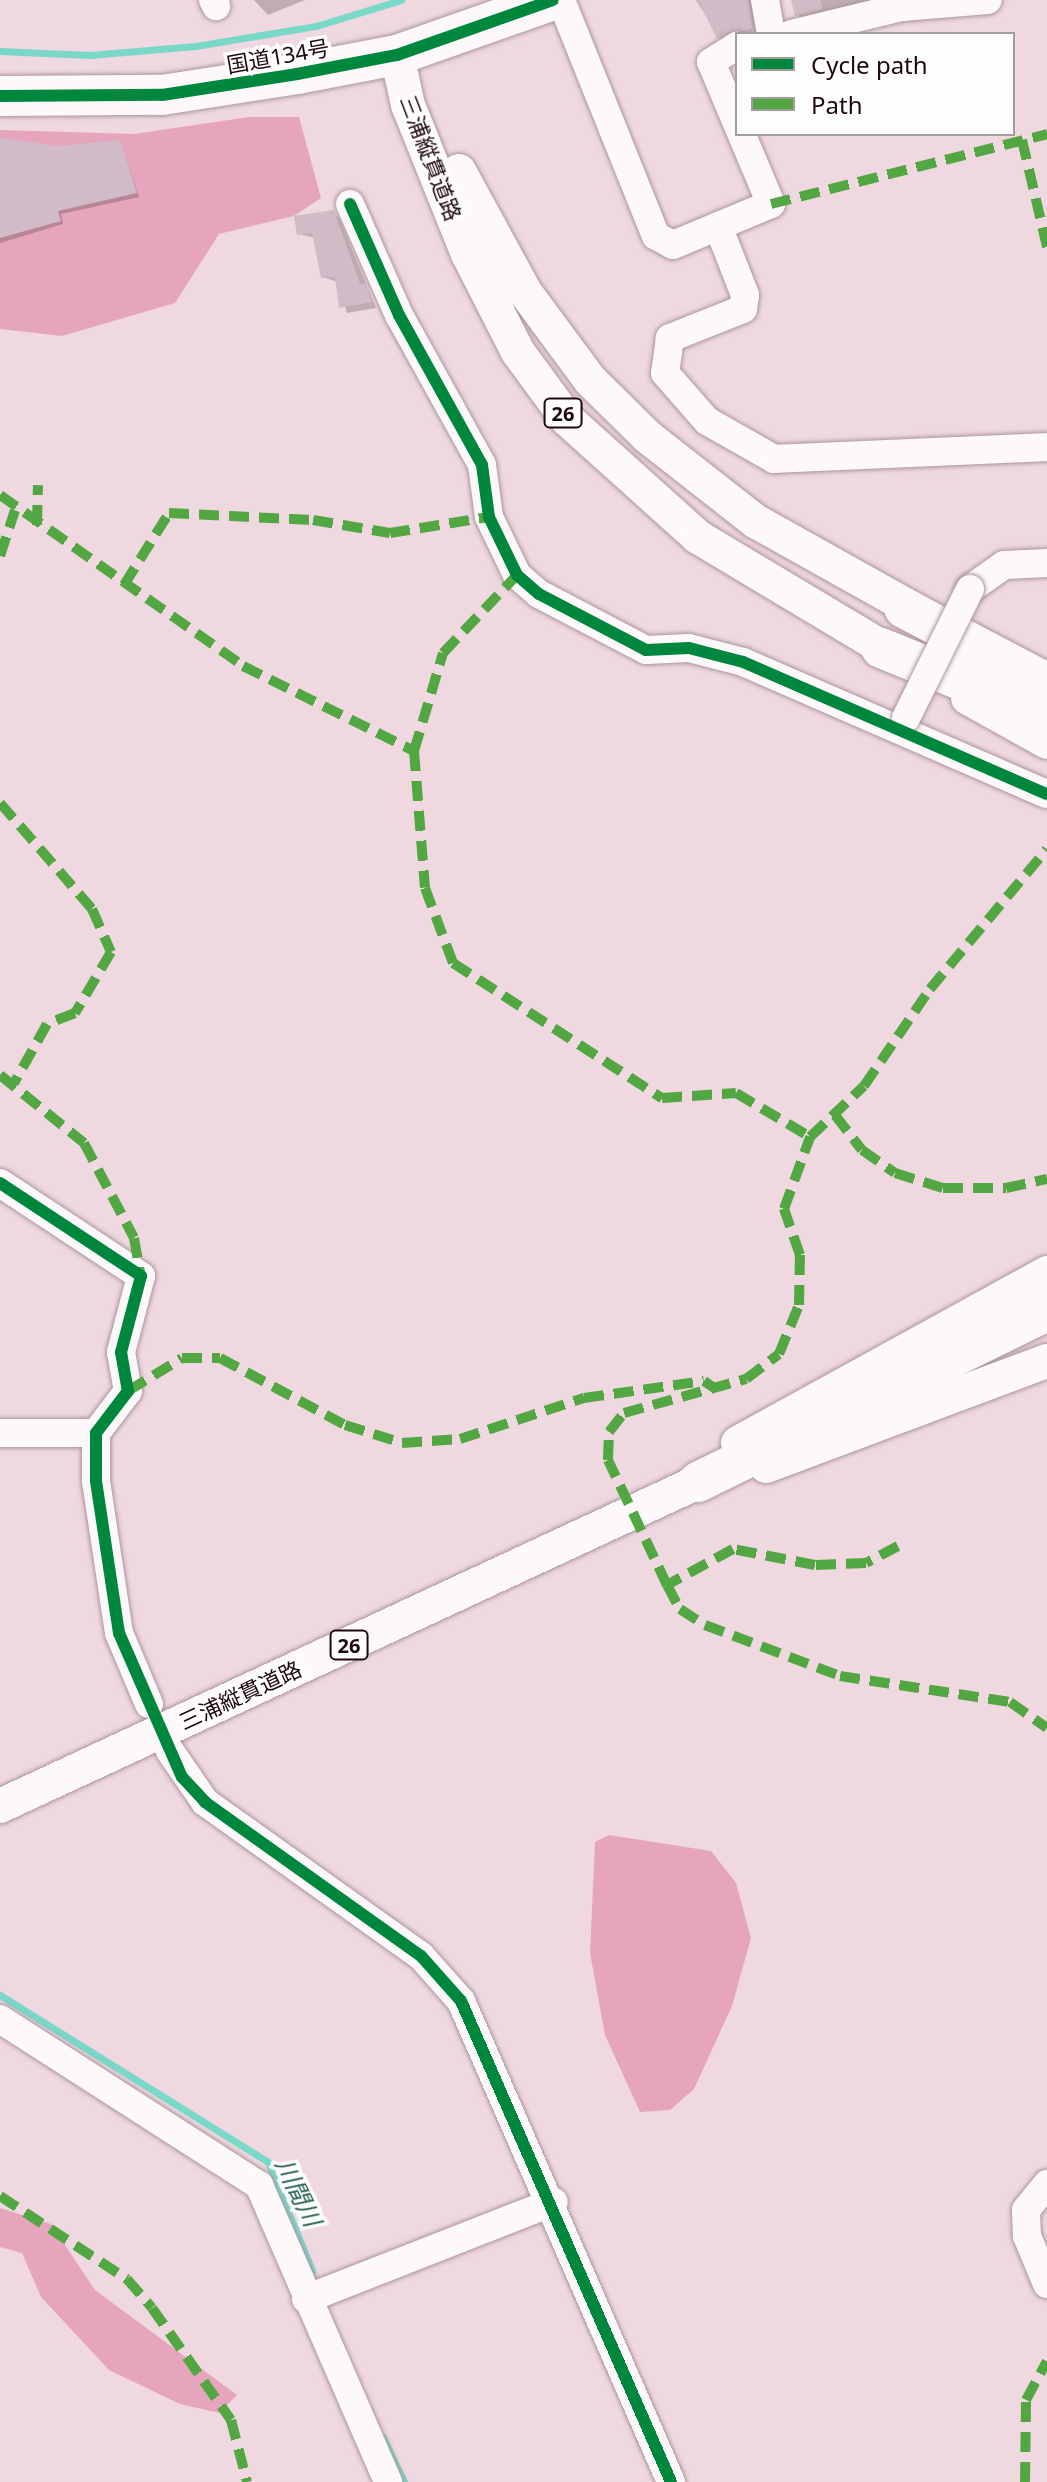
<!DOCTYPE html>
<html>
<head>
<meta charset="utf-8">
<style>
	body { margin:0 }
	#map { position:relative; width:1047px; height:2482px; overflow:hidden; background:#f0d8e0; font-family:"Noto Sans","Noto Sans JP",sans-serif }
	div>[style] { position:absolute }
	.forest>* { inset:0; background:#e6a5bc }
	.shadow>* { inset:0; background:#0003 }
	.stream>* { height:7px; margin:-3.5px; padding:0 3.5px; transform-origin:3.5px; border-radius:3.5px; background:#7ad8c8 }
	.building>* { inset:0; background:#d1bbc7 }
	.roads { filter:drop-shadow(0 0 2px #ac959d) drop-shadow(0 0 2px #ac959d) }
	.minor>* { height:28px; margin:-14px; padding:0 14px; transform-origin:14px; border-radius:14px; background:#fdf9fa }
	.major>* { height:34px; margin:-17px; padding:0 17px; transform-origin:17px; border-radius:17px; background:#fdf9fa }
	.highway>* { height:40px; margin:-20px; padding:0 20px; transform-origin:20px; border-radius:20px; background:#fdf9fa }
	.bridges { filter:drop-shadow(0 0 2px #ac959d) drop-shadow(0 0 2px #ac959d) }
	.minor-bridge>* { height:28px; margin:-14px; padding:0 14px; transform-origin:14px; border-radius:14px; background:#fdf9fa }
	.quiet>* { height:10px; margin-top:-5px; transform-origin:0; background:repeating-linear-gradient(90deg,#52a742 0 20px,transparent 0 30px) }
	.cycleway>* { height:12px; margin:-6px; padding:0 6px; transform-origin:6px; border-radius:6px; background:#00873e }
	span { translate:-50% -50%; white-space:nowrap; text-align:center; line-height:1.15; -webkit-text-stroke:7px #fdfdfd; paint-order:stroke }
	.shield-label span { padding:2px 6px; background:#fdfdfd; border:2px solid; border-radius:6px; -webkit-text-stroke-width:0 }
	.shield-label { font-size:20px; color:#1f0710; font-weight:700 }
	.street-label { font-size:22px; color:#1f0710 }
	.water-label { font-size:24px; color:#215b4f; font-style:italic }
	.legend { position:absolute; left:735px; top:32px; width:280px; height:104px; box-sizing:border-box; background:#fdfdfd; border:2px solid #a49b9e; margin:0; padding:10px 14px; list-style:none; font-size:24px; color:#1f0710 }
	.legend li { display:flex; align-items:center; gap:16px; height:40px }
	.legend b { width:40px; border:2px solid #a49b9e }
</style>
</head>
<body>
<div id="map">
	<div class="forest">
		<div style="clip-path:polygon(249px 117px,299px 117px,321px 198px,294px 216px,219px 234px,175px 303px,62px 336px,0 329px,0 130px,134px 134px)"></div>
		<div style="clip-path:polygon(609px 1835px,711px 1851px,736px 1883px,751px 1938px,732px 2006px,694px 2089px,670px 2110px,640px 2112px,605px 2035px,590px 1953px,595px 1842px)"></div>
		<div style="clip-path:polygon(0 2208px,51px 2224px,95px 2290px,237px 2395px,219px 2413px,180px 2404px,109px 2370px,41px 2297px,22px 2253px,0 2247px)"></div>
	</div>
	<div class="shadow">
		<div style="clip-path:polygon(254px 0,305px 0,268px 15px)"></div>
		<div style="clip-path:polygon(696px 0,758px 0,757px 33px,723px 42px)"></div>
		<div style="clip-path:polygon(792px 0,900px 0,801px 19px)"></div>
		<div style="clip-path:polygon(0 142px,58px 148px,120px 142px,139px 197px,61px 214px,63px 224px,0 243px)"></div>
		<div style="clip-path:polygon(333px 212px,339px 218px,376px 308px,347px 313px,338px 282px,322px 277px,315px 238px,299px 234px)"></div>
	</div>
	<div class="stream">
		<div style="left:0;top:51px;width:90px;rotate:2.5deg"></div>
		<div style="left:90px;top:55px;width:106px;rotate:-4.9deg"></div>
		<div style="left:196px;top:46px;width:122px;rotate:-9.5deg"></div>
		<div style="left:316px;top:26px;width:89px;rotate:-17deg"></div>
		<div style="left:0;top:1995px;width:316px;rotate:31.9deg"></div>
		<div style="left:268px;top:2162px;width:118px;rotate:68deg"></div>
		<div style="left:383px;top:2437px;width:50px;rotate:65deg"></div>
	</div>
	<div class="building">
		<div style="clip-path:polygon(698px 0,748px 0,753px 28px,717px 39px)"></div>
		<div style="clip-path:polygon(791px 0,820px 0,823px 9px,795px 16px)"></div>
		<div style="clip-path:polygon(0 138px,58px 146px,120px 140px,137px 193px,58px 211px,61px 221px,0 238px)"></div>
		<div style="clip-path:polygon(334px 210px,360px 284px,366px 283px,372px 302px,339px 308px,335px 277px,321px 278px,312px 233px,297px 235px,294px 216px)"></div>
	</div>
	<div class="roads">
		<div class="minor">
			<div style="left:213px;top:0;width:7px;rotate:63deg"></div>
			<div style="left:561px;top:0;width:254px;rotate:68.1deg"></div>
			<div style="left:656px;top:236px;width:19px;rotate:28deg"></div>
			<div style="left:673px;top:245px;width:106px;rotate:-22.7deg"></div>
			<div style="left:771px;top:204px;width:154px;rotate:-112.9deg"></div>
			<div style="left:711px;top:62px;width:31px;rotate:-32deg"></div>
			<div style="left:765px;top:0;width:35px;rotate:80deg"></div>
			<div style="left:791px;top:34px;width:114px;rotate:-13.7deg"></div>
			<div style="left:902px;top:7px;width:86px;rotate:-4.7deg"></div>
			<div style="left:350px;top:204px;width:121px;rotate:66.2deg"></div>
			<div style="left:399px;top:315px;width:171px;rotate:61deg"></div>
			<div style="left:482px;top:465px;width:52px;rotate:82.3deg"></div>
			<div style="left:489px;top:517px;width:64px;rotate:64.2deg"></div>
			<div style="left:517px;top:575px;width:29px;rotate:41deg"></div>
			<div style="left:539px;top:594px;width:121px;rotate:27.6deg"></div>
			<div style="left:646px;top:650px;width:43px;rotate:-2.7deg"></div>
			<div style="left:689px;top:648px;width:56px;rotate:14.5deg"></div>
			<div style="left:743px;top:662px;width:331px;rotate:23.5deg"></div>
			<div style="left:718px;top:226px;width:74px;rotate:68.6deg"></div>
			<div style="left:745px;top:295px;width:14px;rotate:98deg"></div>
			<div style="left:743px;top:309px;width:79px;rotate:158.3deg"></div>
			<div style="left:670px;top:338px;width:35px;rotate:98deg"></div>
			<div style="left:665px;top:373px;width:64px;rotate:48.8deg"></div>
			<div style="left:707px;top:421px;width:77px;rotate:29.6deg"></div>
			<div style="left:774px;top:459px;width:273px;rotate:-2.5deg"></div>
			<div style="left:970px;top:589px;width:42px;rotate:-35.2deg"></div>
			<div style="left:1004px;top:565px;width:43px;rotate:-2.7deg"></div>
			<div style="left:0;top:1183px;width:169px;rotate:33.4deg"></div>
			<div style="left:141px;top:1276px;width:79px;rotate:104.7deg"></div>
			<div style="left:121px;top:1352px;width:40px;rotate:80deg"></div>
			<div style="left:128px;top:1391px;width:53px;rotate:127.3deg"></div>
			<div style="left:96px;top:1433px;width:48px;rotate:90deg"></div>
			<div style="left:96px;top:1481px;width:154px;rotate:81.4deg"></div>
			<div style="left:119px;top:1633px;width:77px;rotate:67.1deg"></div>
			<div style="left:0;top:1433px;width:96px"></div>
			<div style="left:170px;top:1751px;width:62px;rotate:55.5deg"></div>
			<div style="left:205px;top:1802px;width:265px;rotate:35.5deg"></div>
			<div style="left:421px;top:1956px;width:60px;rotate:48.4deg"></div>
			<div style="left:461px;top:2001px;width:525px;rotate:66.41deg"></div>
			<div style="left:0;top:2019px;width:308px;rotate:32.7deg"></div>
			<div style="left:259px;top:2185px;width:324px;rotate:66.5deg"></div>
			<div style="left:1047px;top:2184px;width:33px;rotate:129deg"></div>
			<div style="left:1026px;top:2210px;width:26px;rotate:88deg"></div>
			<div style="left:1027px;top:2236px;width:52px;rotate:67.4deg"></div>
			<div style="left:306px;top:2299px;width:266px;rotate:-21.4deg"></div>
		</div>
		<div class="major">
			<div style="left:397px;top:55px;width:51px;rotate:77.6deg"></div>
			<div style="left:408px;top:105px;width:161px;rotate:68.1deg"></div>
			<div style="left:468px;top:254px;width:110px;rotate:63deg"></div>
			<div style="left:518px;top:352px;width:84px;rotate:53.7deg"></div>
			<div style="left:568px;top:420px;width:175px;rotate:42deg"></div>
			<div style="left:698px;top:537px;width:241px;rotate:30.9deg"></div>
			<div style="left:459px;top:171px;width:138px;rotate:61.4deg"></div>
			<div style="left:525px;top:292px;width:109px;rotate:53.5deg"></div>
			<div style="left:590px;top:380px;width:81px;rotate:44.5deg"></div>
			<div style="left:648px;top:437px;width:136px;rotate:38.1deg"></div>
			<div style="left:755px;top:521px;width:197px;rotate:29.2deg"></div>
			<div style="left:968px;top:698px;width:90px;rotate:29.1deg"></div>
			<div style="left:738px;top:1443px;width:353px;rotate:-28.8deg"></div>
			<div style="left:766px;top:1466px;width:300px;rotate:-20.5deg"></div>
			<div style="left:0;top:1806px;width:770px;rotate:-24.9deg"></div>
		</div>
		<div class="highway">
			<div style="left:0;top:96px;width:162px;rotate:-0.4deg"></div>
			<div style="left:162px;top:95px;width:137px;rotate:-8.8deg"></div>
			<div style="left:297px;top:74px;width:102px;rotate:-10.8deg"></div>
			<div style="left:397px;top:55px;width:165px;rotate:-19.4deg"></div>
			<div style="left:904px;top:608px;width:161px;rotate:27.7deg"></div>
			<div style="left:881px;top:648px;width:179px;rotate:22deg"></div>
			<div style="left:698px;top:1482px;width:389px;rotate:-26.1deg"></div>
		</div>
	</div>
	<div class="bridges">
		<div class="minor-bridge">
			<div style="left:906px;top:718px;width:144px;rotate:-63.6deg"></div>
		</div>
	</div>
	<div class="quiet">
		<div style="left:1022px;top:140px;width:110px;rotate:76.8deg"></div>
		<div style="left:771px;top:204px;width:285px;rotate:-14.2deg"></div>
		<div style="left:0;top:495px;width:297px;rotate:35.1deg"></div>
		<div style="left:243px;top:666px;width:191px;rotate:26.4deg"></div>
		<div style="left:414px;top:751px;width:102px;rotate:-73.5deg"></div>
		<div style="left:443px;top:653px;width:108px;rotate:-46.5deg"></div>
		<div style="left:37px;top:525px;width:40px;rotate:-88.6deg"></div>
		<div style="left:0;top:556px;width:48px;rotate:-71.9deg"></div>
		<div style="left:124px;top:585px;width:85px;rotate:-58deg"></div>
		<div style="left:169px;top:513px;width:144px;rotate:2.8deg"></div>
		<div style="left:313px;top:520px;width:78px;rotate:9.6deg"></div>
		<div style="left:390px;top:533px;width:100px;rotate:-9.2deg"></div>
		<div style="left:414px;top:751px;width:137px;rotate:85.4deg"></div>
		<div style="left:425px;top:888px;width:80px;rotate:69.5deg"></div>
		<div style="left:453px;top:963px;width:249px;rotate:32.9deg"></div>
		<div style="left:662px;top:1098px;width:74px;rotate:-3.9deg"></div>
		<div style="left:736px;top:1093px;width:86px;rotate:30.7deg"></div>
		<div style="left:0;top:803px;width:140px;rotate:49deg"></div>
		<div style="left:92px;top:909px;width:47px;rotate:66.2deg"></div>
		<div style="left:111px;top:952px;width:71px;rotate:120.5deg"></div>
		<div style="left:75px;top:1013px;width:30px;rotate:159deg"></div>
		<div style="left:47px;top:1024px;width:68px;rotate:119.2deg"></div>
		<div style="left:0;top:1075px;width:108px;rotate:39deg"></div>
		<div style="left:84px;top:1143px;width:107px;rotate:62.2deg"></div>
		<div style="left:134px;top:1238px;width:39px;rotate:80deg"></div>
		<div style="left:835px;top:1115px;width:44px;rotate:52.4deg"></div>
		<div style="left:862px;top:1150px;width:40px;rotate:34.9deg"></div>
		<div style="left:895px;top:1173px;width:50px;rotate:17.4deg"></div>
		<div style="left:943px;top:1188px;width:63px"></div>
		<div style="left:1006px;top:1188px;width:42px;rotate:-12.4deg"></div>
		<div style="left:128px;top:1391px;width:63px;rotate:-31.4deg"></div>
		<div style="left:182px;top:1358px;width:38px"></div>
		<div style="left:220px;top:1358px;width:142px;rotate:28.2deg"></div>
		<div style="left:345px;top:1425px;width:60px;rotate:17.5deg"></div>
		<div style="left:402px;top:1443px;width:58px;rotate:-3.9deg"></div>
		<div style="left:460px;top:1439px;width:131px;rotate:-18.3deg"></div>
		<div style="left:584px;top:1398px;width:121px;rotate:-8.1deg"></div>
		<div style="left:704px;top:1381px;width:14px;rotate:34deg"></div>
		<div style="left:898px;top:1546px;width:36px;rotate:152deg"></div>
		<div style="left:866px;top:1563px;width:51px;rotate:177.8deg"></div>
		<div style="left:815px;top:1565px;width:84px;rotate:-169deg"></div>
		<div style="left:733px;top:1549px;width:75px;rotate:151.4deg"></div>
		<div style="left:667px;top:1585px;width:138px;rotate:-115.3deg"></div>
		<div style="left:608px;top:1460px;width:28px;rotate:-88deg"></div>
		<div style="left:609px;top:1432px;width:24px;rotate:-52deg"></div>
		<div style="left:624px;top:1413px;width:127px;rotate:-15.6deg"></div>
		<div style="left:746px;top:1379px;width:41px;rotate:-37.1deg"></div>
		<div style="left:779px;top:1354px;width:53px;rotate:-67.8deg"></div>
		<div style="left:799px;top:1305px;width:50px;rotate:-88.9deg"></div>
		<div style="left:800px;top:1255px;width:49px;rotate:-109.2deg"></div>
		<div style="left:784px;top:1209px;width:77px;rotate:-70.1deg"></div>
		<div style="left:810px;top:1137px;width:74px;rotate:-43.4deg"></div>
		<div style="left:864px;top:1086px;width:117px;rotate:-55.8deg"></div>
		<div style="left:930px;top:989px;width:182px;rotate:-50.1deg"></div>
		<div style="left:667px;top:1585px;width:27px;rotate:62deg"></div>
		<div style="left:680px;top:1609px;width:30px;rotate:33deg"></div>
		<div style="left:705px;top:1625px;width:144px;rotate:20.7deg"></div>
		<div style="left:840px;top:1676px;width:172px;rotate:8.7deg"></div>
		<div style="left:1010px;top:1702px;width:45px;rotate:35.1deg"></div>
		<div style="left:0;top:2196px;width:152px;rotate:33.2deg"></div>
		<div style="left:127px;top:2279px;width:38px;rotate:49deg"></div>
		<div style="left:152px;top:2308px;width:137px;rotate:54.8deg"></div>
		<div style="left:231px;top:2420px;width:64px;rotate:75.5deg"></div>
		<div style="left:1025px;top:2482px;width:82px;rotate:-89.3deg"></div>
		<div style="left:1026px;top:2400px;width:44px;rotate:-61.7deg"></div>
	</div>
	<div class="cycleway">
		<div style="left:0;top:96px;width:162px;rotate:-0.4deg"></div>
		<div style="left:162px;top:95px;width:137px;rotate:-8.8deg"></div>
		<div style="left:297px;top:74px;width:102px;rotate:-10.8deg"></div>
		<div style="left:397px;top:55px;width:165px;rotate:-19.4deg"></div>
		<div style="left:350px;top:204px;width:121px;rotate:66.2deg"></div>
		<div style="left:399px;top:315px;width:171px;rotate:61deg"></div>
		<div style="left:482px;top:465px;width:52px;rotate:82.3deg"></div>
		<div style="left:489px;top:517px;width:64px;rotate:64.2deg"></div>
		<div style="left:517px;top:575px;width:29px;rotate:41deg"></div>
		<div style="left:539px;top:594px;width:121px;rotate:27.6deg"></div>
		<div style="left:646px;top:650px;width:43px;rotate:-2.7deg"></div>
		<div style="left:689px;top:648px;width:56px;rotate:14.5deg"></div>
		<div style="left:743px;top:662px;width:331px;rotate:23.5deg"></div>
		<div style="left:0;top:1183px;width:169px;rotate:33.4deg"></div>
		<div style="left:141px;top:1276px;width:79px;rotate:104.7deg"></div>
		<div style="left:121px;top:1352px;width:40px;rotate:80deg"></div>
		<div style="left:128px;top:1391px;width:53px;rotate:127.3deg"></div>
		<div style="left:96px;top:1433px;width:48px;rotate:90deg"></div>
		<div style="left:96px;top:1481px;width:154px;rotate:81.4deg"></div>
		<div style="left:119px;top:1633px;width:157px;rotate:66.4deg"></div>
		<div style="left:182px;top:1777px;width:34px;rotate:47deg"></div>
		<div style="left:205px;top:1802px;width:265px;rotate:35.5deg"></div>
		<div style="left:421px;top:1956px;width:60px;rotate:48.4deg"></div>
		<div style="left:461px;top:2001px;width:525px;rotate:66.41deg"></div>
	</div>
	<div class="shield-label">
		<span style="left:563px;top:413px">26</span>
		<span style="left:349px;top:1645px">26</span>
	</div>
	<div class="street-label">
		<span style="left:278px;top:56px;rotate:-10deg">国道134号</span>
		<span style="left:431px;top:158px;rotate:69deg">三浦縦貫道路</span>
		<span style="left:240px;top:1695px;rotate:-25deg">三浦縦貫道路</span>
	</div>
	<div class="water-label">
		<span style="left:299px;top:2192px;rotate:64deg">川間川</span>
	</div>
	<ul class="legend">
	<li><b style="height:10px;background:#00873e"></b>Cycle path</li>
	<li><b style="height:10px;background:#52a742"></b>Path</li>
	</ul>
</div>
</body>
</html>
